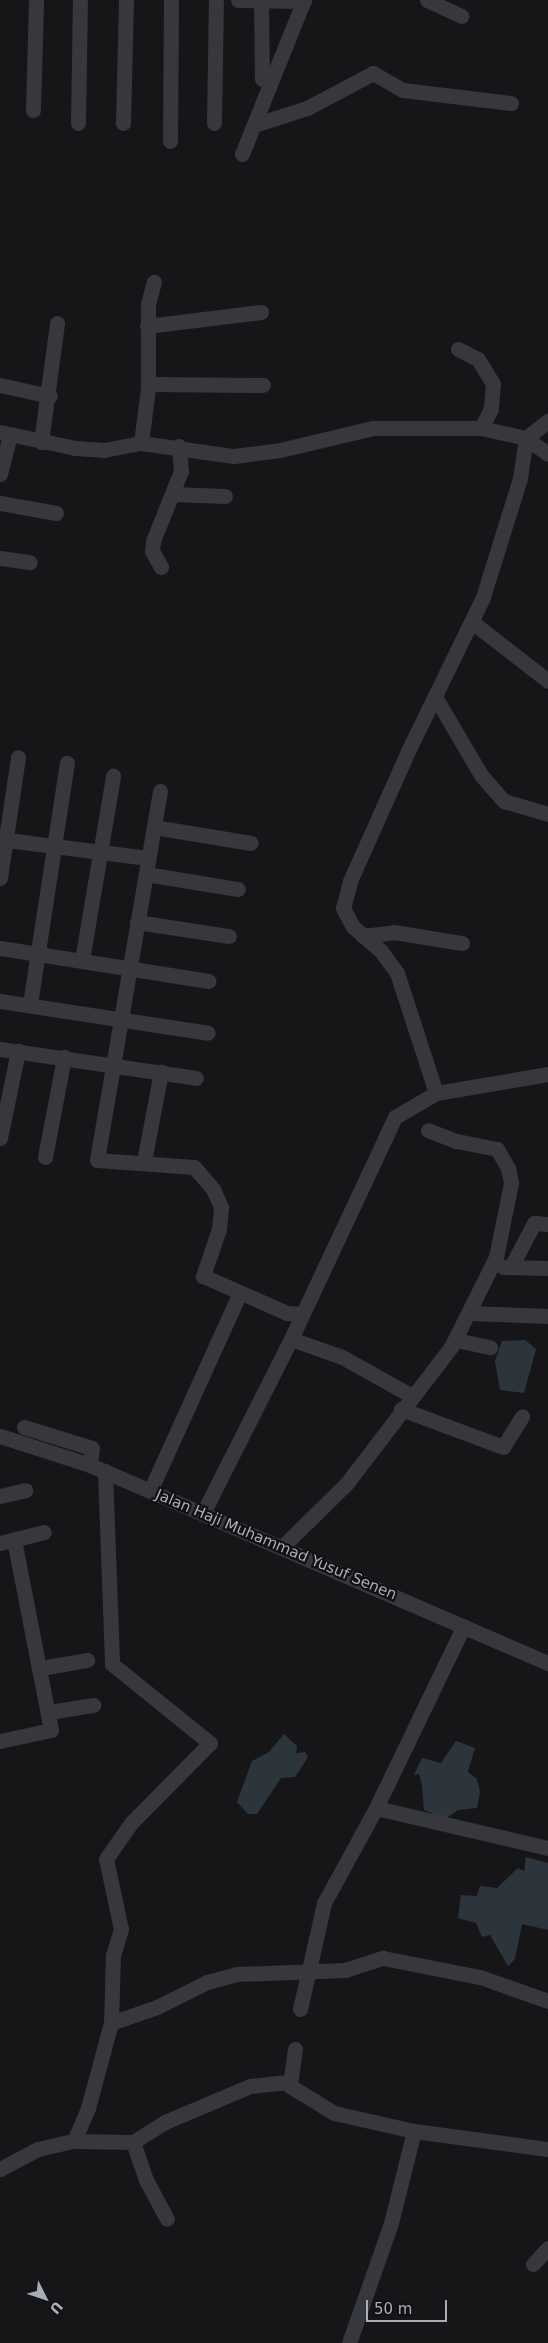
<!DOCTYPE html>
<html>
<head>
<meta charset="utf-8">
<style>
	body { margin:0 }
	#map { position:relative; width:548px; height:2343px; overflow:hidden; background:#161618; font-family:"DejaVu Sans",sans-serif }
	div>[style] { position:absolute }
	.water>* { inset:0; background:#2c353c }
	.minor>* { height:15px; margin:-7.5px; padding:0 7.5px; transform-origin:7.5px; border-radius:7.5px; background:#37383d }
	span { translate:-50% -50%; white-space:nowrap; text-align:center; line-height:1.15; -webkit-text-stroke:4.5px #111113; paint-order:stroke }
	.street-label { font-size:15px; color:#a8adb8 }
	.north { position:absolute; left:20px; top:2273px; width:50px; height:50px; -webkit-text-stroke:4px #111113; paint-order:stroke; rotate:131deg; font-size:14px; font-weight:700; line-height:20px; text-align:center; color:#a8adb8 }
	.north::after { content:''; display:block; margin:auto; width:18px; height:22px; background:#a8adb8; clip-path:polygon(50% 0,100% 100%,50% 72%,0 100%) }
	.scale { position:absolute; left:366px; top:2300px; width:81px; height:22px; box-sizing:border-box; border:2px solid #a8adb8; border-top:0; padding-left:6px; font-size:15px; line-height:18px; white-space:nowrap; color:#a8adb8; -webkit-text-stroke:4px #111113; paint-order:stroke }
</style>
</head>
<body>
<div id="map">
	<div class="water">
		<div style="clip-path:polygon(525px 1340px,536px 1349px,524px 1393px,500px 1390px,495px 1361px,502px 1341px)"></div>
		<div style="clip-path:polygon(284px 1734px,297px 1746px,296px 1753px,305px 1752px,308px 1757px,295px 1777px,281px 1778px,257px 1814px,248px 1814px,237px 1802px,252px 1761px,269px 1752px)"></div>
		<div style="clip-path:polygon(456px 1741px,475px 1748px,468px 1772px,477px 1779px,480px 1792px,477px 1808px,458px 1810px,445px 1819px,424px 1810px,422px 1785px,419px 1774px,414px 1775px,422px 1758px,441px 1763px)"></div>
		<div style="clip-path:polygon(526px 1857px,548px 1863px,548px 1930px,522px 1924px,515px 1959px,508px 1966px,490px 1935px,482px 1937px,476px 1923px,458px 1918px,461px 1895px,477px 1896px,480px 1886px,497px 1888px,518px 1868px,524px 1871px)"></div>
	</div>
	<div class="minor">
		<div style="left:238px;top:0;width:66px;rotate:0.9deg"></div>
		<div style="left:261px;top:0;width:79px;rotate:89.3deg"></div>
		<div style="left:427px;top:0;width:38px;rotate:25deg"></div>
		<div style="left:33px;top:110px;width:110px;rotate:-88.4deg"></div>
		<div style="left:78px;top:123px;width:123px;rotate:-89.1deg"></div>
		<div style="left:123px;top:123px;width:123px;rotate:-88.6deg"></div>
		<div style="left:214px;top:123px;width:123px;rotate:-89.1deg"></div>
		<div style="left:254px;top:125px;width:56px;rotate:-17.8deg"></div>
		<div style="left:307px;top:108px;width:75px;rotate:-27.9deg"></div>
		<div style="left:373px;top:73px;width:34px;rotate:30deg"></div>
		<div style="left:403px;top:90px;width:109px;rotate:6.9deg"></div>
		<div style="left:170px;top:141px;width:141px;rotate:-89.6deg"></div>
		<div style="left:242px;top:154px;width:166px;rotate:-68.1deg"></div>
		<div style="left:147px;top:326px;width:115px;rotate:-7deg"></div>
		<div style="left:458px;top:349px;width:22px;rotate:27deg"></div>
		<div style="left:478px;top:359px;width:29px;rotate:59deg"></div>
		<div style="left:493px;top:384px;width:25px;rotate:95deg"></div>
		<div style="left:491px;top:409px;width:21px;rotate:118deg"></div>
		<div style="left:148px;top:384px;width:115px;rotate:0.5deg"></div>
		<div style="left:0;top:385px;width:51px;rotate:12.4deg"></div>
		<div style="left:0;top:432px;width:77px;rotate:12deg"></div>
		<div style="left:75px;top:448px;width:29px;rotate:4deg"></div>
		<div style="left:104px;top:450px;width:38px;rotate:-11deg"></div>
		<div style="left:141px;top:443px;width:94px;rotate:8deg"></div>
		<div style="left:234px;top:456px;width:46px;rotate:-7.4deg"></div>
		<div style="left:280px;top:450px;width:96px;rotate:-13.3deg"></div>
		<div style="left:373px;top:428px;width:108px"></div>
		<div style="left:481px;top:428px;width:46px;rotate:12.5deg"></div>
		<div style="left:526px;top:438px;width:28px;rotate:-38deg"></div>
		<div style="left:41px;top:442px;width:120px;rotate:-82.3deg"></div>
		<div style="left:141px;top:443px;width:55px;rotate:-82.7deg"></div>
		<div style="left:148px;top:388px;width:84px;rotate:-90deg"></div>
		<div style="left:148px;top:304px;width:23px;rotate:-75deg"></div>
		<div style="left:0;top:474px;width:40px;rotate:-75.6deg"></div>
		<div style="left:173px;top:494px;width:52px;rotate:2.2deg"></div>
		<div style="left:0;top:503px;width:57px;rotate:10.1deg"></div>
		<div style="left:0;top:558px;width:30px;rotate:8deg"></div>
		<div style="left:161px;top:567px;width:18px;rotate:-119deg"></div>
		<div style="left:152px;top:551px;width:10px;rotate:-84deg"></div>
		<div style="left:153px;top:541px;width:75px;rotate:-68.2deg"></div>
		<div style="left:181px;top:471px;width:25px;rotate:-95deg"></div>
		<div style="left:472px;top:622px;width:96px;rotate:37.8deg"></div>
		<div style="left:437px;top:700px;width:87px;rotate:59.6deg"></div>
		<div style="left:481px;top:775px;width:35px;rotate:49deg"></div>
		<div style="left:504px;top:801px;width:46px;rotate:16.5deg"></div>
		<div style="left:160px;top:791px;width:374px;rotate:99.7deg"></div>
		<div style="left:97px;top:1160px;width:97px;rotate:4.1deg"></div>
		<div style="left:194px;top:1167px;width:29px;rotate:49deg"></div>
		<div style="left:213px;top:1189px;width:20px;rotate:66deg"></div>
		<div style="left:221px;top:1207px;width:22px;rotate:95deg"></div>
		<div style="left:219px;top:1229px;width:50px;rotate:108.8deg"></div>
		<div style="left:203px;top:1276px;width:92px;rotate:23.8deg"></div>
		<div style="left:287px;top:1313px;width:15px;rotate:4deg"></div>
		<div style="left:154px;top:827px;width:98px;rotate:9.4deg"></div>
		<div style="left:7px;top:840px;width:142px;rotate:7.3deg"></div>
		<div style="left:146px;top:874px;width:93px;rotate:9.3deg"></div>
		<div style="left:0;top:878px;width:122px;rotate:-81.5deg"></div>
		<div style="left:137px;top:922px;width:93px;rotate:8.7deg"></div>
		<div style="left:363px;top:936px;width:31px;rotate:-7deg"></div>
		<div style="left:394px;top:932px;width:69px;rotate:9.2deg"></div>
		<div style="left:0;top:948px;width:211px;rotate:9deg"></div>
		<div style="left:82px;top:960px;width:187px;rotate:-80.4deg"></div>
		<div style="left:0;top:1001px;width:210px;rotate:8.7deg"></div>
		<div style="left:30px;top:1004px;width:244px;rotate:-81.3deg"></div>
		<div style="left:0;top:1049px;width:198px;rotate:8.4deg"></div>
		<div style="left:436px;top:1093px;width:126px;rotate:-108deg"></div>
		<div style="left:397px;top:973px;width:27px;rotate:-126deg"></div>
		<div style="left:381px;top:951px;width:37px;rotate:-139deg"></div>
		<div style="left:353px;top:927px;width:21px;rotate:-118deg"></div>
		<div style="left:343px;top:908px;width:28px;rotate:-75deg"></div>
		<div style="left:350px;top:881px;width:145px;rotate:-65.9deg"></div>
		<div style="left:409px;top:749px;width:169px;rotate:-64deg"></div>
		<div style="left:483px;top:597px;width:125px;rotate:-72.7deg"></div>
		<div style="left:520px;top:478px;width:40px;rotate:-81.5deg"></div>
		<div style="left:526px;top:438px;width:27px;rotate:36deg"></div>
		<div style="left:0;top:1138px;width:89px;rotate:-78.3deg"></div>
		<div style="left:45px;top:1157px;width:102px;rotate:-79.2deg"></div>
		<div style="left:144px;top:1161px;width:91px;rotate:-79.2deg"></div>
		<div style="left:503px;top:1267px;width:45px;rotate:1.3deg"></div>
		<div style="left:511px;top:1267px;width:50px;rotate:-62.4deg"></div>
		<div style="left:534px;top:1223px;width:14px;rotate:4deg"></div>
		<div style="left:470px;top:1313px;width:78px;rotate:2.2deg"></div>
		<div style="left:291px;top:1339px;width:54px;rotate:19.4deg"></div>
		<div style="left:342px;top:1357px;width:80px;rotate:29.1deg"></div>
		<div style="left:456px;top:1340px;width:35px;rotate:12deg"></div>
		<div style="left:401px;top:1409px;width:109px;rotate:20.4deg"></div>
		<div style="left:503px;top:1447px;width:36px;rotate:-58deg"></div>
		<div style="left:24px;top:1427px;width:71px;rotate:17.2deg"></div>
		<div style="left:92px;top:1448px;width:17px;rotate:97deg"></div>
		<div style="left:0;top:1436px;width:95px;rotate:17.9deg"></div>
		<div style="left:90px;top:1465px;width:499px;rotate:23.4deg"></div>
		<div style="left:105px;top:1471px;width:193px;rotate:87.9deg"></div>
		<div style="left:112px;top:1664px;width:126px;rotate:38.9deg"></div>
		<div style="left:210px;top:1743px;width:112px;rotate:134.6deg"></div>
		<div style="left:131px;top:1823px;width:44px;rotate:124.8deg"></div>
		<div style="left:106px;top:1859px;width:72px;rotate:77.9deg"></div>
		<div style="left:121px;top:1929px;width:28px;rotate:107deg"></div>
		<div style="left:113px;top:1956px;width:67px;rotate:91.7deg"></div>
		<div style="left:150px;top:1491px;width:215px;rotate:-65.6deg"></div>
		<div style="left:0;top:1496px;width:26px;rotate:-13deg"></div>
		<div style="left:203px;top:1513px;width:195px;rotate:-63.2deg"></div>
		<div style="left:291px;top:1339px;width:245px;rotate:-64.9deg"></div>
		<div style="left:395px;top:1117px;width:48px;rotate:-30.3deg"></div>
		<div style="left:436px;top:1093px;width:114px;rotate:-9.6deg"></div>
		<div style="left:0;top:1543px;width:45px;rotate:-14deg"></div>
		<div style="left:283px;top:1546px;width:90px;rotate:-44.5deg"></div>
		<div style="left:347px;top:1483px;width:171px;rotate:-52.6deg"></div>
		<div style="left:451px;top:1347px;width:101px;rotate:-63.4deg"></div>
		<div style="left:496px;top:1257px;width:76px;rotate:-78.5deg"></div>
		<div style="left:511px;top:1183px;width:15px;rotate:-101deg"></div>
		<div style="left:508px;top:1168px;width:22px;rotate:-120deg"></div>
		<div style="left:497px;top:1149px;width:42px;rotate:-169deg"></div>
		<div style="left:456px;top:1141px;width:30px;rotate:-159deg"></div>
		<div style="left:41px;top:1668px;width:47px;rotate:-9.9deg"></div>
		<div style="left:49px;top:1712px;width:45px;rotate:-9deg"></div>
		<div style="left:0;top:1741px;width:52px;rotate:-12.2deg"></div>
		<div style="left:51px;top:1730px;width:194px;rotate:-101deg"></div>
		<div style="left:376px;top:1808px;width:177px;rotate:13.1deg"></div>
		<div style="left:300px;top:2009px;width:109px;rotate:-77.2deg"></div>
		<div style="left:324px;top:1903px;width:108px;rotate:-61.3deg"></div>
		<div style="left:376px;top:1808px;width:201px;rotate:-64.3deg"></div>
		<div style="left:295px;top:2049px;width:37px;rotate:98deg"></div>
		<div style="left:290px;top:2086px;width:52px;rotate:31.5deg"></div>
		<div style="left:334px;top:2113px;width:82px;rotate:12.7deg"></div>
		<div style="left:414px;top:2131px;width:135px;rotate:7.7deg"></div>
		<div style="left:74px;top:2141px;width:36px;rotate:-67deg"></div>
		<div style="left:88px;top:2108px;width:88px;rotate:-74.9deg"></div>
		<div style="left:111px;top:2023px;width:49px;rotate:-19.2deg"></div>
		<div style="left:157px;top:2007px;width:56px;rotate:-26.6deg"></div>
		<div style="left:207px;top:1982px;width:31px;rotate:-15deg"></div>
		<div style="left:237px;top:1974px;width:108px;rotate:-2.1deg"></div>
		<div style="left:345px;top:1970px;width:40px;rotate:-18deg"></div>
		<div style="left:383px;top:1958px;width:99px;rotate:11.1deg"></div>
		<div style="left:480px;top:1977px;width:72px;rotate:19.4deg"></div>
		<div style="left:133px;top:2142px;width:40px;rotate:71.1deg"></div>
		<div style="left:146px;top:2180px;width:44px;rotate:61.7deg"></div>
		<div style="left:0;top:2169px;width:43px;rotate:-27.8deg"></div>
		<div style="left:38px;top:2149px;width:37px;rotate:-13deg"></div>
		<div style="left:74px;top:2141px;width:59px;rotate:1deg"></div>
		<div style="left:133px;top:2142px;width:38px;rotate:-32deg"></div>
		<div style="left:165px;top:2122px;width:92px;rotate:-23deg"></div>
		<div style="left:250px;top:2086px;width:38px;rotate:-6deg"></div>
		<div style="left:533px;top:2264px;width:22px;rotate:-47deg"></div>
		<div style="left:349px;top:2343px;width:127px;rotate:-70.7deg"></div>
		<div style="left:391px;top:2223px;width:95px;rotate:-76deg"></div>
	</div>
	<div class="street-label">
		<span style="left:276px;top:1545px;rotate:23deg">Jalan Haji Muhammad Yusuf Senen</span>
	</div>
	<div class="north">U</div>
	<div class="scale">50 m</div>
</div>
</body>
</html>
